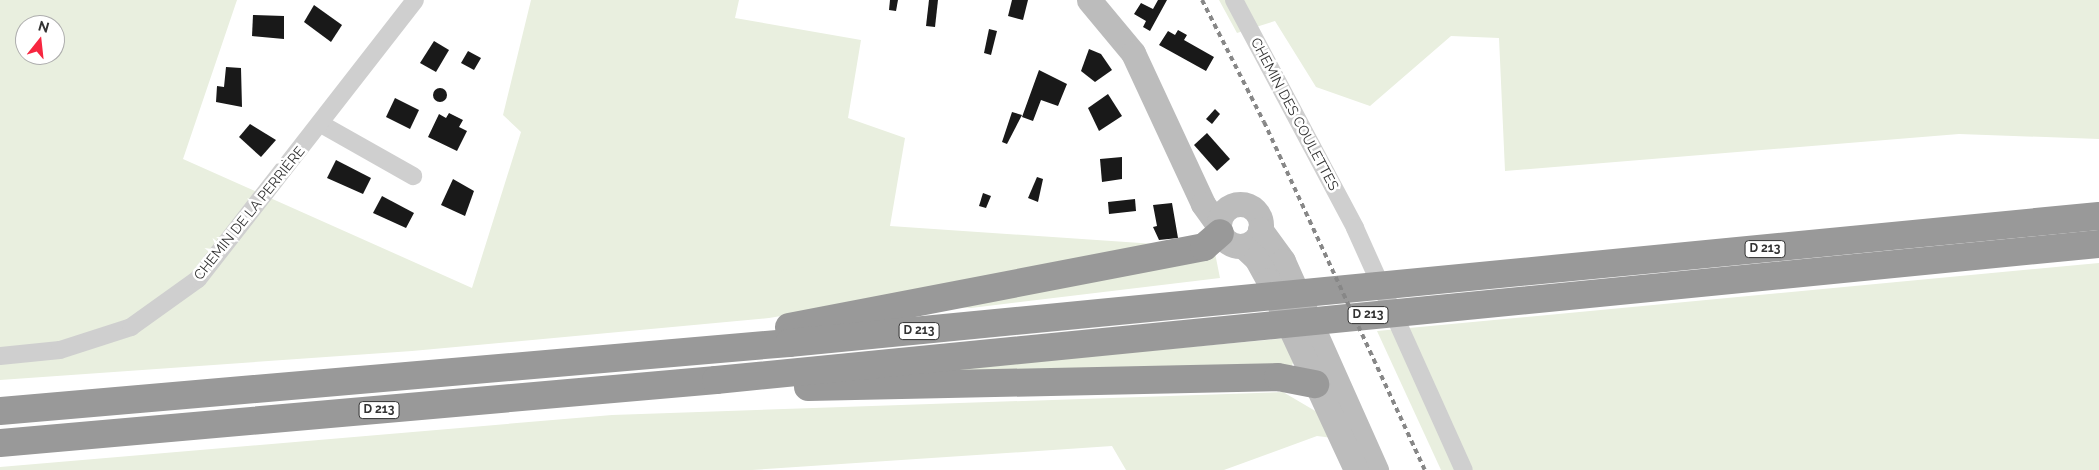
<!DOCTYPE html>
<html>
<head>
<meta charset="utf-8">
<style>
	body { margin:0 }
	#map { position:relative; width:2099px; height:470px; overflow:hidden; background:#fff; font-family:Raleway,sans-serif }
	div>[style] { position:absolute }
	.green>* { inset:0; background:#e9efdf }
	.building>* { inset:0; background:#191919 }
	.round { border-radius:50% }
	.street>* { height:18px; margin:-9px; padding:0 9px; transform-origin:9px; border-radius:9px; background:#cfcfcf }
	.secondary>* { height:25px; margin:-12.5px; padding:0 12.5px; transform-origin:12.5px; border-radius:12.5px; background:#bcbcbc }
	.secondary>.ring { margin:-12.5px; padding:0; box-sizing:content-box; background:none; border:25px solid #bcbcbc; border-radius:50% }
	.highway>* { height:28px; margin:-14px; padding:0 14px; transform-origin:14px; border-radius:14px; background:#999 }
	.rail>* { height:4px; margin-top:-2px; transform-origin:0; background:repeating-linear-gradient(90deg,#878787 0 5px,transparent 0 9px) }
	span { translate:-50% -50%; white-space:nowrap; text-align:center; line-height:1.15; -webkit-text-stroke:5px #fff; paint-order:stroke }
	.shield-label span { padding:1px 4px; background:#fff; border:1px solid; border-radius:4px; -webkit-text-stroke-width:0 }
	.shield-label { font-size:12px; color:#323232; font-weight:700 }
	.street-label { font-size:14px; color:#323232 }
	.north { position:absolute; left:15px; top:15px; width:50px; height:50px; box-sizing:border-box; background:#fff; border:1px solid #adadad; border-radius:50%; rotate:16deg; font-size:14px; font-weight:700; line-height:20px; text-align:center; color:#323232 }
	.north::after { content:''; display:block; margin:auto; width:18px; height:22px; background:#f72640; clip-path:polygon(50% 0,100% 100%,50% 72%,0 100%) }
</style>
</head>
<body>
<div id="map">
	<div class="green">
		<div style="clip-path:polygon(evenodd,0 0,237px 0,183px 159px,472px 288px,521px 132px,503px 115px,531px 0,739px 0,735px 18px,861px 40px,848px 118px,905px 138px,890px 226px,1214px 248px,1220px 278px,971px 308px,871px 301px,769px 318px,412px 351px,0 380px,0 0,25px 25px,55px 25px,55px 55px,25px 55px,25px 25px)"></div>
		<div style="clip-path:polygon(1219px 0,2099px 0,2099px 139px,1959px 134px,1505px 171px,1499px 38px,1451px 36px,1370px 106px,1316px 87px,1275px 21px,1237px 33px)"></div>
		<div style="clip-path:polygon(2099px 263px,2099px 470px,1441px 470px,1377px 331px)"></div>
		<div style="clip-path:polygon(1289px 338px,1296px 355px,1291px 368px,918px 372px)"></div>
		<div style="clip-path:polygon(1283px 392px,1317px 412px,1333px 438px,1317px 436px,1224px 470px,1126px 470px,1112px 446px,752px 470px,0 470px,0 467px,612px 415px)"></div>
	</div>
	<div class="building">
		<div style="clip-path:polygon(890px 0,898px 0,896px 11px,889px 10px)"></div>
		<div style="clip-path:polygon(929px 0,938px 0,935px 27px,926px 26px)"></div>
		<div style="clip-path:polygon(1012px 0,1028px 0,1023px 20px,1008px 16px)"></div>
		<div style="clip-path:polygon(1158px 0,1167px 0,1150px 31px,1143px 27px,1146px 21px,1134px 14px,1141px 3px,1153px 9px)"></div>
		<div style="clip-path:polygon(314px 5px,342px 25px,331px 42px,304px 22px)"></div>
		<div style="clip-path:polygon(253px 15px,284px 16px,284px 39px,252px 36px)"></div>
		<div style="clip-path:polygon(989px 29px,997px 31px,991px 55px,984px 53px)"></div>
		<div style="clip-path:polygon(1178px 30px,1187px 35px,1184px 40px,1214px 57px,1206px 71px,1159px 45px,1168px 31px,1175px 35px)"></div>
		<div style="clip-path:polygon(434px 41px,449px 50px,436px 72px,420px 63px)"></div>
		<div style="clip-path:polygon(1089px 49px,1101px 54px,1112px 70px,1095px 82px,1081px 71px)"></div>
		<div style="clip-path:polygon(468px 51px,481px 58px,474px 70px,461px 63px)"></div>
		<div style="clip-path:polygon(226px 67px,241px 68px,242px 107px,216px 102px,217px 86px,224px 87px)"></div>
		<div style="clip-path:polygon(1039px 70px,1067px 84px,1058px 106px,1041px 100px,1033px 121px,1022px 117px)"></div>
		<div class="round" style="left:433px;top:88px;width:14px;height:14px"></div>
		<div style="clip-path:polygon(1108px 94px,1122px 116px,1099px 131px,1088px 108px)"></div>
		<div style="clip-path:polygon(395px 98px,419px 110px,410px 129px,386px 117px)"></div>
		<div style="clip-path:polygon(1215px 109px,1220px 114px,1212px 124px,1206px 119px)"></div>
		<div style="clip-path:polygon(1012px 112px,1022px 115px,1007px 144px,1002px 142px)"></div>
		<div style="clip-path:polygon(449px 113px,463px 120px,459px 127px,467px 131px,457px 151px,428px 137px,439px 114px,446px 118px)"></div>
		<div style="clip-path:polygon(250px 124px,276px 140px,261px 157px,239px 137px)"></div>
		<div style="clip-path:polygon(1207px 133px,1230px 159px,1217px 171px,1194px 145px)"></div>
		<div style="clip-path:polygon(1122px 157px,1122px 179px,1102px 182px,1100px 159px)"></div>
		<div style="clip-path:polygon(336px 160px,371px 178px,363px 194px,327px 178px)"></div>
		<div style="clip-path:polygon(1037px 177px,1043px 179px,1038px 202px,1028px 198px)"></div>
		<div style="clip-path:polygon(453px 179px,474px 191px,465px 216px,441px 205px)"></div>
		<div style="clip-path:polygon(983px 193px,991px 196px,986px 208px,979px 206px)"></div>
		<div style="clip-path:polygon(382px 196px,414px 213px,406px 228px,373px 213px)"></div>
		<div style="clip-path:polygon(1135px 199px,1136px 211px,1109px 214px,1108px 202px)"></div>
		<div style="clip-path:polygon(1172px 203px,1178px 238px,1159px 240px,1153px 227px,1157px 226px,1153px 205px)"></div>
	</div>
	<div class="street">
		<div style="left:1234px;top:0;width:258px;rotate:62deg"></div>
		<div style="left:1355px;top:228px;width:265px;rotate:65.8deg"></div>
		<div style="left:321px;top:124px;width:106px;rotate:29.5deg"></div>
		<div style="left:0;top:356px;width:60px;rotate:-5.7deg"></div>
		<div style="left:60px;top:350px;width:75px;rotate:-17.9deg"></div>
		<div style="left:131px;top:327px;width:82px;rotate:-35.6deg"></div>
		<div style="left:198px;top:279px;width:353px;rotate:-52.1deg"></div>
	</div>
	<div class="secondary">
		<div style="left:1089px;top:0;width:69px;rotate:50.3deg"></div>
		<div style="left:1133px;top:53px;width:166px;rotate:65.1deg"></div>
		<div style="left:1203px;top:204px;width:26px;rotate:54deg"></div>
		<div class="ring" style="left:1219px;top:204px;width:17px;height:17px"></div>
		<div style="left:1260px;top:229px;width:39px;rotate:54deg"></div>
		<div style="left:1283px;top:261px;width:229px;rotate:66deg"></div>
		<div style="left:1243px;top:246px;width:18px;rotate:43deg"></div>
		<div style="left:1256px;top:258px;width:25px;rotate:61deg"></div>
		<div style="left:1268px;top:280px;width:209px;rotate:65.1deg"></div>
	</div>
	<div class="highway">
		<div style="left:789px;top:327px;width:423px;rotate:-10.9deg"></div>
		<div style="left:1204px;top:247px;width:21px;rotate:-41deg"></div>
		<div style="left:808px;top:387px;width:470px;rotate:-1.2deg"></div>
		<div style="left:1278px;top:377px;width:38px;rotate:11deg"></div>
		<div style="left:0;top:411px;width:792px;rotate:-4.93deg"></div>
		<div style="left:789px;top:343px;width:1316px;rotate:-5.54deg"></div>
		<div style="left:0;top:443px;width:719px;rotate:-5.03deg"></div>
		<div style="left:716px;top:380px;width:1390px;rotate:-5.62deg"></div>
	</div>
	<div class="rail">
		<div style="left:1202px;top:0;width:137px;rotate:63.1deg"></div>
		<div style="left:1264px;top:122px;width:383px;rotate:65.2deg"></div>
	</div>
	<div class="shield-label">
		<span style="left:1765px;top:249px">D 213</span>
		<span style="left:1368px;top:315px">D 213</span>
		<span style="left:919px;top:331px">D 213</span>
		<span style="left:379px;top:410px">D 213</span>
	</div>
	<div class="street-label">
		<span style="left:1295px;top:114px;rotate:62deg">CHEMIN DES COULETTES</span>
		<span style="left:249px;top:213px;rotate:-51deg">CHEMIN DE LA PERRIÈRE</span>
	</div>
	<div class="north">N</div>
</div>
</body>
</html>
